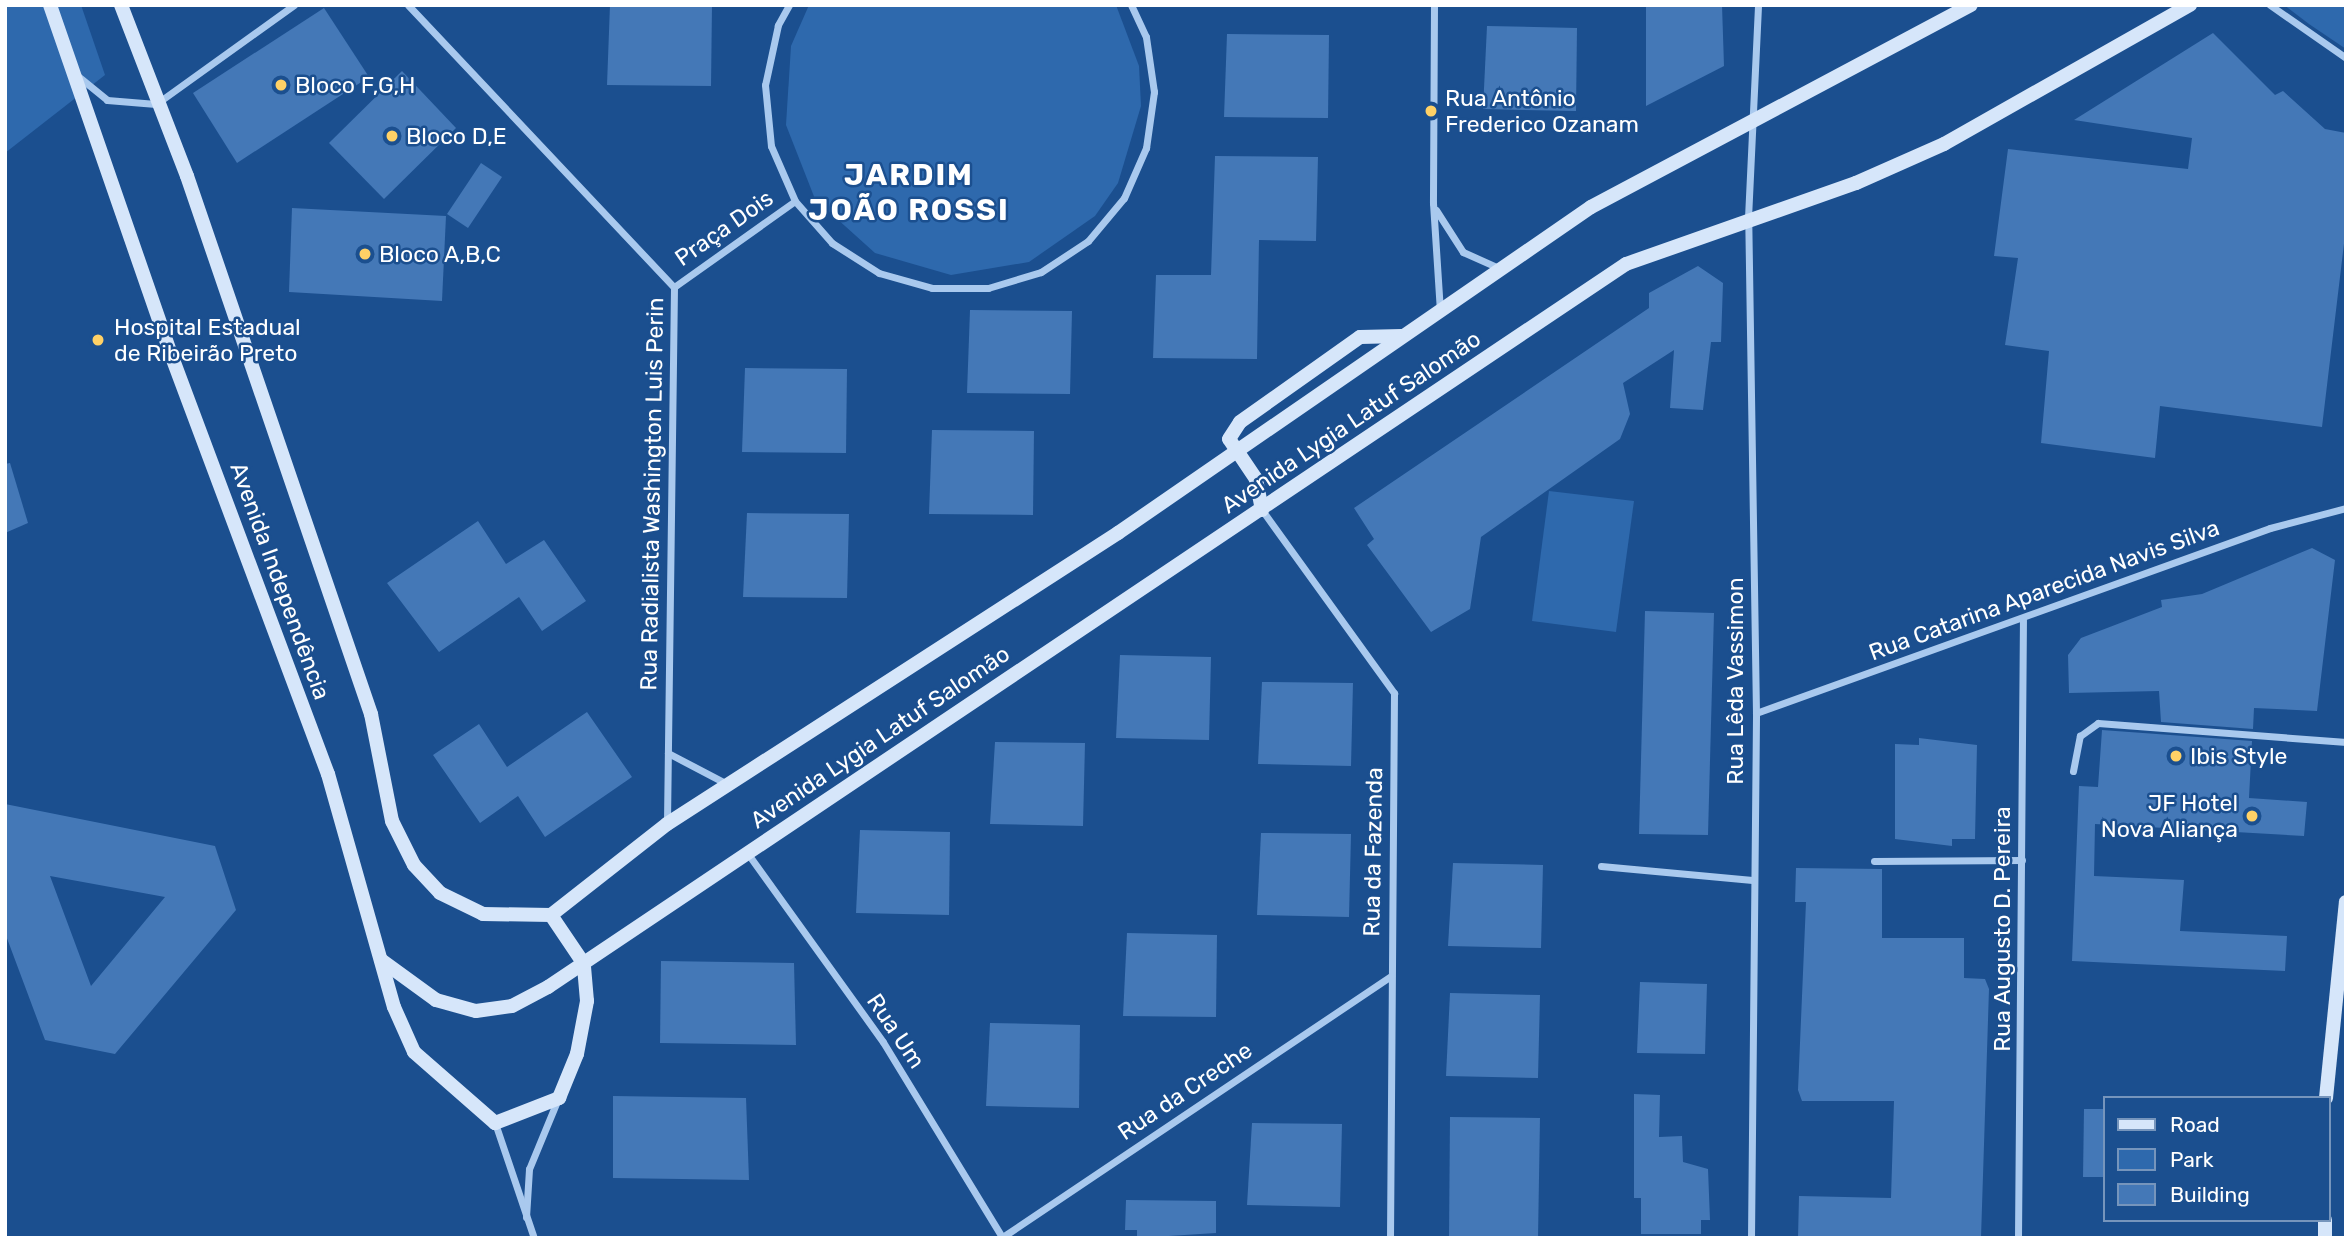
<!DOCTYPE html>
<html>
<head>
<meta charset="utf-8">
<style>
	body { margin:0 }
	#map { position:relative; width:2351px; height:1243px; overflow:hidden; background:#1b4f8f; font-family:Rubik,sans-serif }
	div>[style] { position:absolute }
	.green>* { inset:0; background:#2e69ad }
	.building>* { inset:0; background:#4478b7 }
	.minor>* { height:7px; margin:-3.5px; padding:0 3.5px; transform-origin:3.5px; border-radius:3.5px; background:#a9c9ee }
	.secondary>* { height:14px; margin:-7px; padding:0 7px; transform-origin:7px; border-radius:7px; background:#d6e6fa }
	.dots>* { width:19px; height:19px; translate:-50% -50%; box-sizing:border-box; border:4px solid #1b4f8f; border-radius:50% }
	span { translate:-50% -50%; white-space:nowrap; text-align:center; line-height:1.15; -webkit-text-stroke:5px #1b4f8f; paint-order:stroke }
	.poi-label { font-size:23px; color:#fff }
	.left { translate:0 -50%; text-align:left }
	.right { translate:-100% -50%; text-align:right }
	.street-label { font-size:23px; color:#fff }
	.district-label { font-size:30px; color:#fff; font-weight:700; letter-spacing:2px }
	.frame { position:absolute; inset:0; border:7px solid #fff; pointer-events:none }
	.legend { position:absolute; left:2103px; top:1096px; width:228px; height:126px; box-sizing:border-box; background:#1b4f8f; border:2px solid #7695bc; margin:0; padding:9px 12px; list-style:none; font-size:21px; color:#fff }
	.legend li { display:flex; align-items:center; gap:14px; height:35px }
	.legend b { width:35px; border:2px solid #7695bc }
</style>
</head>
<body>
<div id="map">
	<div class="green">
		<div style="clip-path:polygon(5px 5px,81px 5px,105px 75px,5px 153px)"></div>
		<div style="clip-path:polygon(809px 5px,1116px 5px,1139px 66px,1141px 106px,1118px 183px,1095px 216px,1029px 262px,951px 275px,875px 253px,815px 199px,786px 125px,791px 46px)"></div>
		<div style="clip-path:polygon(2284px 5px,2346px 5px,2346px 49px,2309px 24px)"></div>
		<div style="clip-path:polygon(1549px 491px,1634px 501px,1616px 632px,1532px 621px)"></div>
	</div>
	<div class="building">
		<div style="clip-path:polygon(610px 5px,712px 5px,711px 86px,607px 85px)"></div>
		<div style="clip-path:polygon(1646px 5px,1722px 5px,1724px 66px,1646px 106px)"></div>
		<div style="clip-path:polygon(324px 8px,369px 77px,237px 163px,193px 93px)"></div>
		<div style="clip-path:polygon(1487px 26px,1577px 28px,1576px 111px,1483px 109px)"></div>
		<div style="clip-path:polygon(2213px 33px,2275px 95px,2283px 91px,2325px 129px,2346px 133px,2346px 227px,2322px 427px,2160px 406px,2155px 458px,2041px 443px,2049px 351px,2005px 345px,2018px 258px,1994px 256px,2008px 149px,2188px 169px,2192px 138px,2074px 120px)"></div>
		<div style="clip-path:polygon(1227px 34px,1329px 35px,1328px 118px,1224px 117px)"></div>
		<div style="clip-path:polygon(402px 71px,456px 128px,384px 199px,329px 143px)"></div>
		<div style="clip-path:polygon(1215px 156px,1318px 157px,1316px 241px,1259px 240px,1257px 359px,1153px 358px,1156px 275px,1211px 275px)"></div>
		<div style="clip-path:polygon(481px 163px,502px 177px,468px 228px,447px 214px)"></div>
		<div style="clip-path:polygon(292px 208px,446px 216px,442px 301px,289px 292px)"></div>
		<div style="clip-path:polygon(1698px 266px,1723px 283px,1721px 342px,1711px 342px,1703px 410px,1670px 408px,1674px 350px,1623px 383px,1630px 414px,1620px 439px,1481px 537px,1470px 609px,1431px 632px,1367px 545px,1374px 539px,1354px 508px,1649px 308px,1649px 293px)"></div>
		<div style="clip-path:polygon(970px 310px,1072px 311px,1070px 394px,967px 393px)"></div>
		<div style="clip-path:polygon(745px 368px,847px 369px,846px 453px,742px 452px)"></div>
		<div style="clip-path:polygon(932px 430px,1034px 431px,1033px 515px,929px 514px)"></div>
		<div style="clip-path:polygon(10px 463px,28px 523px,5px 533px,5px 464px)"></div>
		<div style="clip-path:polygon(747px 513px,849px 514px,847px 598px,743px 597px)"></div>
		<div style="clip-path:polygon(478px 521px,506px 564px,544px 540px,586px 601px,542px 631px,519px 597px,439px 652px,387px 583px)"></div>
		<div style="clip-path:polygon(2312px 548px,2335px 560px,2317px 711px,2254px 708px,2253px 729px,2161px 722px,2159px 691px,2069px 693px,2068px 655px,2081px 638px,2162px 607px,2161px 600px,2202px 594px)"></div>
		<div style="clip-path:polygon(1645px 611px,1714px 613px,1708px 835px,1639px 834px)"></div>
		<div style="clip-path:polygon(1120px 655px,1211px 657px,1209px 740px,1116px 738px)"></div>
		<div style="clip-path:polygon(1262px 682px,1353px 683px,1351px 766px,1258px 764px)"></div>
		<div style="clip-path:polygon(587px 712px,632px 777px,545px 837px,518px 796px,480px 823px,433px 755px,479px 724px,507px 767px)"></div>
		<div style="clip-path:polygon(2102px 730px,2252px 741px,2249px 798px,2307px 802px,2304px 836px,2095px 824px,2094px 876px,2184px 880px,2180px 931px,2287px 936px,2285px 971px,2072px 961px,2079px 786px,2098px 787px)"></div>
		<div style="clip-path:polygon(1919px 738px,1977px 745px,1975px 839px,1952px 839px,1952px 846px,1895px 839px,1895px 744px,1919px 745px)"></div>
		<div style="clip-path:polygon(995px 742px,1085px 743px,1083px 826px,990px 824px)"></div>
		<div style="clip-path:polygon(evenodd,5px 804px,215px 846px,236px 910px,115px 1054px,45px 1040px,5px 933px,5px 804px,50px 876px,165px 897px,91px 986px,50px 876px)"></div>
		<div style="clip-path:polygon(860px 830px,950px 832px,949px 915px,856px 913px)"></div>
		<div style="clip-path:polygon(1261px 833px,1351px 834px,1349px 917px,1257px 915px)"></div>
		<div style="clip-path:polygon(1453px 863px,1543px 865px,1541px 948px,1448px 946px)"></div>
		<div style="clip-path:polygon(1796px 868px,1882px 869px,1882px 938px,1964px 938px,1964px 978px,1985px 979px,1989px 989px,1981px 1238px,1798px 1238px,1799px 1196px,1891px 1198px,1894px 1101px,1802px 1101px,1798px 1090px,1806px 902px,1795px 902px)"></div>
		<div style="clip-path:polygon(1127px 933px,1217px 935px,1216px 1017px,1123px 1016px)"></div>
		<div style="clip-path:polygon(661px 961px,794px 963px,796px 1045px,660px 1043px)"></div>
		<div style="clip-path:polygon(1640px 982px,1707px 984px,1705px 1054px,1637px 1053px)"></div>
		<div style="clip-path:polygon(1450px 993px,1540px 995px,1538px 1078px,1446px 1076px)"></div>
		<div style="clip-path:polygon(990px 1023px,1080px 1025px,1079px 1108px,986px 1106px)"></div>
		<div style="clip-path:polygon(1634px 1094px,1660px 1095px,1659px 1137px,1682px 1136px,1683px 1162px,1708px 1169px,1710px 1220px,1701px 1220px,1701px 1234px,1641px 1234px,1641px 1198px,1634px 1198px)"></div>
		<div style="clip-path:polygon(613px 1096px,746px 1098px,749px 1180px,613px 1178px)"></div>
		<div style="clip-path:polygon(2084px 1109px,2104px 1109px,2104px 1177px,2083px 1177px)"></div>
		<div style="clip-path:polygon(1450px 1117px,1540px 1118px,1538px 1238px,1449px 1238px)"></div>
		<div style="clip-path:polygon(1252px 1123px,1342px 1124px,1340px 1207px,1247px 1205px)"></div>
		<div style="clip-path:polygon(1126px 1200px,1216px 1201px,1216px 1233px,1137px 1238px,1137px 1230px,1125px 1230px)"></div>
	</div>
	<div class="minor">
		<div style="left:408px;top:5px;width:388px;rotate:46.7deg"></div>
		<div style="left:674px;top:287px;width:535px;rotate:90.75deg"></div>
		<div style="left:789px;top:5px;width:23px;rotate:119deg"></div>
		<div style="left:778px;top:25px;width:61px;rotate:102.2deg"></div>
		<div style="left:765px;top:85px;width:61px;rotate:84.4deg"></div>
		<div style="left:771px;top:146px;width:60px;rotate:66.4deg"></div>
		<div style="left:795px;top:201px;width:56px;rotate:48.6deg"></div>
		<div style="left:832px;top:243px;width:56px;rotate:32.6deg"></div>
		<div style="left:879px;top:273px;width:55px;rotate:15.8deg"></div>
		<div style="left:932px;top:288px;width:56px"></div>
		<div style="left:988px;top:288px;width:55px;rotate:-16.8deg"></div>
		<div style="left:1041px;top:272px;width:56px;rotate:-33.4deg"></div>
		<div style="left:1088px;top:241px;width:56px;rotate:-50.1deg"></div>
		<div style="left:1124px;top:198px;width:55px;rotate:-66.3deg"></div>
		<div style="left:1146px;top:148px;width:57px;rotate:-81.9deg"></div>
		<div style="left:1154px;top:92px;width:56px;rotate:-98.3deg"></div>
		<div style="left:1146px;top:37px;width:35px;rotate:-115deg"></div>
		<div style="left:1434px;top:5px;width:198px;rotate:90.3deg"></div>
		<div style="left:1433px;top:203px;width:107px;rotate:86.3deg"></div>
		<div style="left:2270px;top:5px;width:93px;rotate:34.9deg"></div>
		<div style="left:79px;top:77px;width:36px;rotate:39deg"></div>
		<div style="left:107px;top:100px;width:49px;rotate:4.7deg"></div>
		<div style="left:156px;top:104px;width:170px;rotate:-35.7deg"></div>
		<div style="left:1436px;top:210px;width:50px;rotate:57.3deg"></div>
		<div style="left:1463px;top:252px;width:42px;rotate:24.1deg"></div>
		<div style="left:674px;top:287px;width:148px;rotate:-35.4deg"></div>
		<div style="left:1262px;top:510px;width:226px;rotate:54.2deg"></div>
		<div style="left:1394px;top:693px;width:545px;rotate:90.42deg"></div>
		<div style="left:1756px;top:713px;width:546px;rotate:-19.79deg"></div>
		<div style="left:2270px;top:528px;width:79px;rotate:-14.7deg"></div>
		<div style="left:668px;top:753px;width:67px;rotate:27.7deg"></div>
		<div style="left:2073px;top:771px;width:36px;rotate:-79deg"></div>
		<div style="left:2080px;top:736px;width:22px;rotate:-36deg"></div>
		<div style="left:2098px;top:723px;width:249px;rotate:4.4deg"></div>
		<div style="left:748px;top:854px;width:231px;rotate:54.3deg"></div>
		<div style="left:883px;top:1042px;width:228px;rotate:58.6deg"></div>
		<div style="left:1874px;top:861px;width:148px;rotate:-0.4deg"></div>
		<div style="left:1601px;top:866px;width:152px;rotate:5.3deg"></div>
		<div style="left:495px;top:1123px;width:121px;rotate:71.3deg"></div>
		<div style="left:526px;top:1217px;width:48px;rotate:-86.4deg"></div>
		<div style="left:529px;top:1169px;width:74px;rotate:-67.6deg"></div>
		<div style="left:1001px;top:1238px;width:470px;rotate:-33.9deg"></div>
		<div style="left:1751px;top:1238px;width:525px;rotate:-89.45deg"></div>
		<div style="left:1756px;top:713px;width:495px;rotate:-90.9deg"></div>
		<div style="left:1748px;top:218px;width:213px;rotate:-87.3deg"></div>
		<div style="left:2018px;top:1238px;width:618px;rotate:-89.54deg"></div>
	</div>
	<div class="secondary">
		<div style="left:50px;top:5px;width:373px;rotate:70.9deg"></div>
		<div style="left:172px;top:357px;width:445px;rotate:69.5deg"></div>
		<div style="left:328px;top:774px;width:242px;rotate:74.2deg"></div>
		<div style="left:394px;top:1007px;width:49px;rotate:66deg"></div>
		<div style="left:414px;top:1052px;width:108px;rotate:41.2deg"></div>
		<div style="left:495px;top:1123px;width:69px;rotate:-21.3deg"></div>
		<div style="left:559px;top:1098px;width:48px;rotate:-67.8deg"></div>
		<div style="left:577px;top:1054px;width:54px;rotate:-79.3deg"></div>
		<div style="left:587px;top:1001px;width:37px;rotate:-95deg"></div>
		<div style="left:584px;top:964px;width:59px;rotate:-124deg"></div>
		<div style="left:121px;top:5px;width:183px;rotate:68.9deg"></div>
		<div style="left:187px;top:176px;width:569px;rotate:71.12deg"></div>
		<div style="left:371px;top:714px;width:109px;rotate:78.9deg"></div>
		<div style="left:392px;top:821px;width:49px;rotate:63.4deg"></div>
		<div style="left:414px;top:865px;width:38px;rotate:47deg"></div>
		<div style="left:440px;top:893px;width:48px;rotate:26deg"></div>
		<div style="left:483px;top:914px;width:68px;rotate:0.8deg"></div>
		<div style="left:1262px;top:510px;width:32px;rotate:-101deg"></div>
		<div style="left:1256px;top:479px;width:48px;rotate:-124deg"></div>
		<div style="left:1229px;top:439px;width:20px;rotate:-57deg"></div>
		<div style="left:1240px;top:422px;width:147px;rotate:-35.3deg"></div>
		<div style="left:1360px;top:337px;width:42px;rotate:-1.4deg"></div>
		<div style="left:551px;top:915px;width:147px;rotate:-38.1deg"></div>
		<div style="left:667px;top:824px;width:537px;rotate:-32.83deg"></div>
		<div style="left:1118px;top:533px;width:574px;rotate:-34.58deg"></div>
		<div style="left:1591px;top:207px;width:430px;rotate:-28deg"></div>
		<div style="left:381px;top:960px;width:68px;rotate:36deg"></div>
		<div style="left:436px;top:1000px;width:41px;rotate:15.4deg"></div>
		<div style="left:476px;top:1011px;width:36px;rotate:-8deg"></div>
		<div style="left:512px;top:1006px;width:41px;rotate:-27.8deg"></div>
		<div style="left:548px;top:987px;width:1298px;rotate:-33.85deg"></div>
		<div style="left:1626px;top:264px;width:244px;rotate:-19.4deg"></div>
		<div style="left:1856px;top:183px;width:96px;rotate:-23.9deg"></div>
		<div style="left:1944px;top:144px;width:283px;rotate:-29.5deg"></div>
		<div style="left:2326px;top:1098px;width:197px;rotate:-84.2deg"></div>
		<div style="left:2325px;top:1220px;width:18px;rotate:90deg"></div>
	</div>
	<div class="dots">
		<div style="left:281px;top:85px;background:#ffd166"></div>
		<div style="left:1431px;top:111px;background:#ffd166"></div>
		<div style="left:392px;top:136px;background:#ffd166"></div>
		<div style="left:365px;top:254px;background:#ffd166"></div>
		<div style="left:98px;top:340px;background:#ffd166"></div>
		<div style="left:2176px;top:756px;background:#ffd166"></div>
		<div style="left:2252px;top:816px;background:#ffd166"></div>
	</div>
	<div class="poi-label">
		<span class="left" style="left:295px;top:85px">Bloco F,G,H</span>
		<span class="left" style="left:1445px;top:111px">Rua Antônio<br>Frederico Ozanam</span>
		<span class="left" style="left:406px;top:136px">Bloco D,E</span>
		<span class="left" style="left:379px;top:254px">Bloco A,B,C</span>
		<span class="left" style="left:114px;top:340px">Hospital Estadual<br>de Ribeirão Preto</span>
		<span class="left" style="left:2190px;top:756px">Ibis Style</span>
		<span class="right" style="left:2238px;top:816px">JF Hotel<br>Nova Aliança</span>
	</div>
	<div class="street-label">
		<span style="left:724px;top:228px;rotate:-35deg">Praça Dois</span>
		<span style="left:1351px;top:422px;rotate:-34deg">Avenida Lygia Latuf Salomão</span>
		<span style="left:652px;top:494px;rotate:-89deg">Rua Radialista Washington Luis Perin</span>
		<span style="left:280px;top:581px;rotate:70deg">Avenida Independência</span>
		<span style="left:2044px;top:590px;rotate:-20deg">Rua Catarina Aparecida Navis Silva</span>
		<span style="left:1735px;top:681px;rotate:-90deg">Rua Lêda Vassimon</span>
		<span style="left:880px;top:737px;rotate:-34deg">Avenida Lygia Latuf Salomão</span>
		<span style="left:1373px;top:852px;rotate:-89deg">Rua da Fazenda</span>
		<span style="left:2002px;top:929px;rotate:-90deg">Rua Augusto D. Pereira</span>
		<span style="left:896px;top:1031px;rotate:56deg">Rua Um</span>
		<span style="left:1185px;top:1091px;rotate:-34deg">Rua da Creche</span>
	</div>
	<div class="district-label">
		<span style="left:909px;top:192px">JARDIM<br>JOÃO ROSSI</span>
	</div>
	<div class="frame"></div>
	<ul class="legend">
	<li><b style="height:9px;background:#d6e6fa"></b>Road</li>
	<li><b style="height:19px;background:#2e69ad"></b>Park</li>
	<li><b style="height:19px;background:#4478b7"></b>Building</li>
	</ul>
</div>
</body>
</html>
